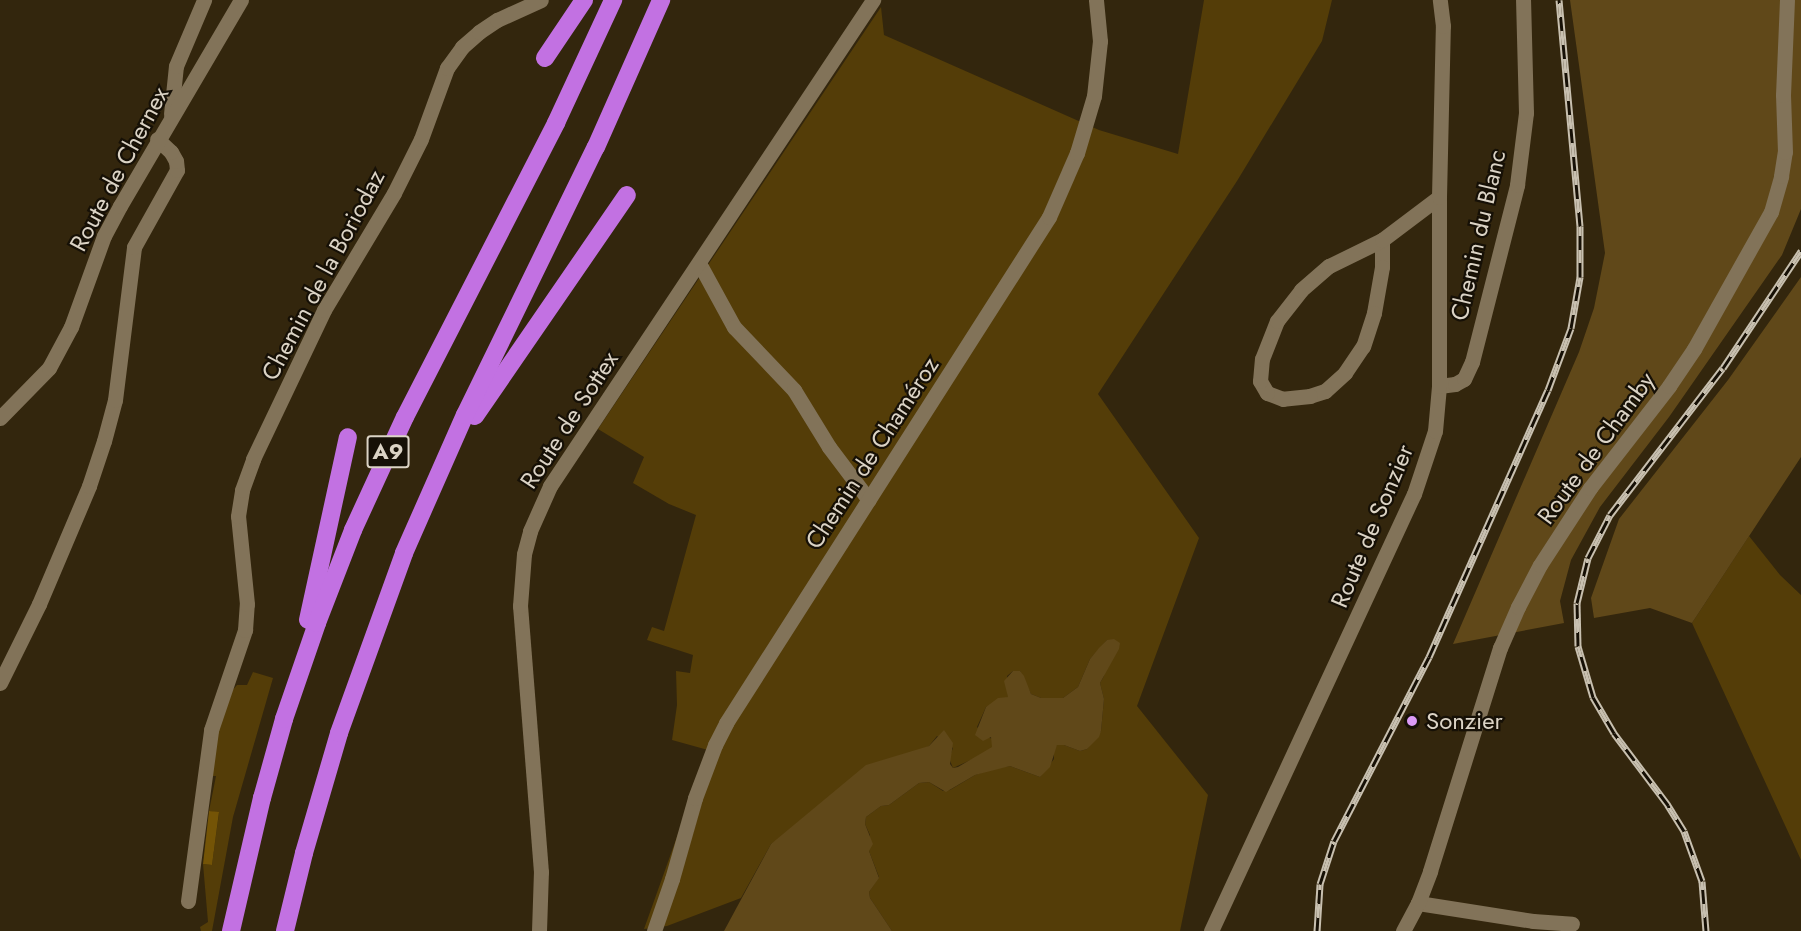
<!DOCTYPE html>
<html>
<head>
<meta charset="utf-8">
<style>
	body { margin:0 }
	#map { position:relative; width:1801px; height:931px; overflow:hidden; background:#33260d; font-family:Jost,sans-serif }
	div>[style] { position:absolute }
	.green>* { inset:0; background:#543d08 }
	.forest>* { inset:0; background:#604819 }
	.water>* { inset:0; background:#745406 }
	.minor>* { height:15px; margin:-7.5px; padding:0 7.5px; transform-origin:7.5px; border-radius:7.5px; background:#827359 }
	.tertiary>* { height:15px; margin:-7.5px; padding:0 7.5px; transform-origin:7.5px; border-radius:7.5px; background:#827359 }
	.motorway>* { height:18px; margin:-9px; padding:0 9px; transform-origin:9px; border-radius:9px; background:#c271e2 }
	.rail>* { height:7px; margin-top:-3.5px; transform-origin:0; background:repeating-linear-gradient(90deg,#161006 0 14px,#c8c0b0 0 28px); box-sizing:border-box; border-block:2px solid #c8c0b0 }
	.dots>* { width:16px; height:16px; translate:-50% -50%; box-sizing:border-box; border:3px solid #161006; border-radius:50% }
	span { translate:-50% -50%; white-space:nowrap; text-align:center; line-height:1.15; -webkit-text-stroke:4.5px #161006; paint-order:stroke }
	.shield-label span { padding:2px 4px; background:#161006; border:2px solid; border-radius:4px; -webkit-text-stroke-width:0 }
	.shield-label { font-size:22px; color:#dbd3c5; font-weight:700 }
	.street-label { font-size:24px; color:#dbd3c5 }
	.poi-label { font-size:24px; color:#dbd3c5 }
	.left { translate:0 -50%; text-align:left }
</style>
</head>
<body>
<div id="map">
	<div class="green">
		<div style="clip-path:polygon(1204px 0,1332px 0,1322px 41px,1237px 181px,1098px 394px,1199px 538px,1137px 706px,1208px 795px,1180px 931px,892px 931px,870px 898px,869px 892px,879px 877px,869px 851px,870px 835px,865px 824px,866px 817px,881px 806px,889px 805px,919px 783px,929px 782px,943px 791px,950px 790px,975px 775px,996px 768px,1010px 766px,1040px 777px,1054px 759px,1054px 748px,1057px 745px,1064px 745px,1080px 751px,1087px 749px,1101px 731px,1104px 699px,1100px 683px,1104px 676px,1107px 640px,1090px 659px,1078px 687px,1063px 698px,1041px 698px,1031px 694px,1020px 671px,1013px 671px,1007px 676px,1008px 697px,986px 707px,977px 727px,987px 737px,993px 739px,992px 748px,984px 754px,953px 768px,949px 758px,953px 748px,937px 736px,929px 746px,771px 844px,741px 898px,667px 926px,644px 929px,708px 750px,672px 740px,677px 705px,676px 671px,690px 673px,693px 655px,647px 640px,652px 627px,664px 631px,696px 515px,669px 504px,633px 483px,644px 457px,598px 429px,881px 7px,884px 35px,1099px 130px,1178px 154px)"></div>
		<div style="clip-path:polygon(1749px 536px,1780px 575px,1801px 595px,1801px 860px,1692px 623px)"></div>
		<div style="clip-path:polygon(253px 672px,273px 678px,233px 817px,212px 931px,201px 931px,200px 927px,208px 922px,203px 864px,212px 865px,219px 813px,209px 811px,216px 776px,211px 776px,215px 741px,230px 693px,237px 685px,247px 685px)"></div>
	</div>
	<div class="forest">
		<div style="clip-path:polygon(1570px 0,1801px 0,1801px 209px,1782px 255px,1669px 417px,1600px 507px,1571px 560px,1560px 601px,1564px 623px,1453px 644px,1579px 352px,1594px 308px,1605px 253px)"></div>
		<div style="clip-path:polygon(1801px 277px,1801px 457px,1692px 623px,1650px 608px,1594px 618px,1591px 598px,1619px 519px,1728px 380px)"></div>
		<div style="clip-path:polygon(1114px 639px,1120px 643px,1119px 649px,1100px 683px,1104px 699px,1101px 731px,1099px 737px,1087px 749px,1080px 751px,1064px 745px,1057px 745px,1050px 767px,1040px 777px,1010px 766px,975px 775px,946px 792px,929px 782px,919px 783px,889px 805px,881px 806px,866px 817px,865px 824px,873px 844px,869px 851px,879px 878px,869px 892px,870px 898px,892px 931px,724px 931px,771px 844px,866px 765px,929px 746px,944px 730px,953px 743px,950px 764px,953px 768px,958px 767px,992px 747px,991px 737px,983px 741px,975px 735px,986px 707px,998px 698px,1008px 697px,1004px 681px,1013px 671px,1020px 671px,1024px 676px,1031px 694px,1041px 698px,1063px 698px,1078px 687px,1090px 659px,1099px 648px,1107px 640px)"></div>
	</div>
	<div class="water">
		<div style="clip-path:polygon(209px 811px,219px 812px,212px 865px,203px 864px)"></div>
	</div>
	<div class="minor">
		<div style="left:171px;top:114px;width:48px;rotate:-84.1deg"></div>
		<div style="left:176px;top:66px;width:72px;rotate:-67deg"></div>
		<div style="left:1382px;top:240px;width:27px;rotate:90deg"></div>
		<div style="left:1382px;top:267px;width:47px;rotate:99.9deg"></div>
		<div style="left:1374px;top:313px;width:35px;rotate:108deg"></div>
		<div style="left:1363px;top:346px;width:32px;rotate:124deg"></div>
		<div style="left:1345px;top:373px;width:27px;rotate:138deg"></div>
		<div style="left:1325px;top:391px;width:16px;rotate:162deg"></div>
		<div style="left:1310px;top:396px;width:27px;rotate:174deg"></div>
		<div style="left:1283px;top:399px;width:17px;rotate:-159deg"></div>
		<div style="left:1267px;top:393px;width:14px;rotate:-120deg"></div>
		<div style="left:1260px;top:381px;width:22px;rotate:-85deg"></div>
		<div style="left:1262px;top:359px;width:41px;rotate:-68.5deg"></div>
		<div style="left:1277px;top:321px;width:39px;rotate:-52deg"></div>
		<div style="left:1301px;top:290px;width:37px;rotate:-41deg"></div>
		<div style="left:1329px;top:266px;width:59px;rotate:-26.1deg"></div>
		<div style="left:1382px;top:240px;width:71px;rotate:-37deg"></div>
		<div style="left:699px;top:263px;width:73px;rotate:61.3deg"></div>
		<div style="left:734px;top:327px;width:87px;rotate:46.4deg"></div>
		<div style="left:794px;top:390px;width:67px;rotate:58.4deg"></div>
		<div style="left:829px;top:447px;width:66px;rotate:53deg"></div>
		<div style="left:1439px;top:386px;width:16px;rotate:-7deg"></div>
		<div style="left:1455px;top:384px;width:10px;rotate:-29deg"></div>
		<div style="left:1464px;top:379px;width:19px;rotate:-65deg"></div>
		<div style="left:1472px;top:362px;width:183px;rotate:-75.7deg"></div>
		<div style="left:1517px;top:185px;width:73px;rotate:-82.9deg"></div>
		<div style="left:1526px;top:113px;width:113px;rotate:-91.5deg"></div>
		<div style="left:0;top:683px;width:88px;rotate:-63.7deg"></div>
		<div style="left:39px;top:604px;width:128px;rotate:-67deg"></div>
		<div style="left:89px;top:486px;width:47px;rotate:-71.6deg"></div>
		<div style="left:104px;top:441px;width:42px;rotate:-75deg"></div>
		<div style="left:115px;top:400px;width:154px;rotate:-82.9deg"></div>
		<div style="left:134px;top:247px;width:88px;rotate:-60.8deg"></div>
		<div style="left:177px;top:170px;width:9px;rotate:-96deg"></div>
		<div style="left:176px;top:161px;width:10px;rotate:-119deg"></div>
		<div style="left:171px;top:152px;width:19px;rotate:-137deg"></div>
		<div style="left:188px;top:901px;width:173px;rotate:-82.3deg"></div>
		<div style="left:211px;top:730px;width:106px;rotate:-71.2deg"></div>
		<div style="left:245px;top:630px;width:26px;rotate:-86deg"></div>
		<div style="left:247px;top:604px;width:88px;rotate:-95.8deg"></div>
		<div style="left:238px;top:516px;width:26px;rotate:-81deg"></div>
		<div style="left:242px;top:490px;width:33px;rotate:-70deg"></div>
		<div style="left:253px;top:459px;width:165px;rotate:-64.5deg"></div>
		<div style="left:324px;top:310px;width:136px;rotate:-59.1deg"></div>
		<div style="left:394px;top:193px;width:60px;rotate:-63.4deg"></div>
		<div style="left:421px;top:139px;width:76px;rotate:-69.9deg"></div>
		<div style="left:447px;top:68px;width:26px;rotate:-54deg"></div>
		<div style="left:462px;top:47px;width:23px;rotate:-41deg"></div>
		<div style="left:479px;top:32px;width:22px;rotate:-34deg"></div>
		<div style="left:497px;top:20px;width:48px;rotate:-24.4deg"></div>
		<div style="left:1418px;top:903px;width:116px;rotate:8.9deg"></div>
		<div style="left:1533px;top:921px;width:39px;rotate:4deg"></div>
		<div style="left:539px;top:931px;width:59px;rotate:-88.1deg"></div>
		<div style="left:541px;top:872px;width:267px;rotate:-94.5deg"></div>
		<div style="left:520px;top:606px;width:52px;rotate:-85.6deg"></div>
		<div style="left:524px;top:554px;width:24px;rotate:-75deg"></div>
		<div style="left:530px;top:531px;width:49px;rotate:-66deg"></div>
		<div style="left:550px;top:486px;width:584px;rotate:-56.39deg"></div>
		<div style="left:654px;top:931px;width:55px;rotate:-70.9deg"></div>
		<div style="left:672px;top:879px;width:84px;rotate:-74.1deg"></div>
		<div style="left:695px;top:798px;width:57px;rotate:-69.3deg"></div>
		<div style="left:715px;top:745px;width:25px;rotate:-63deg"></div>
		<div style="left:726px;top:723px;width:600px;rotate:-57.45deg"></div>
		<div style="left:1049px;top:217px;width:70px;rotate:-66.4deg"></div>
		<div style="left:1077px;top:153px;width:59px;rotate:-73.4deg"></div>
		<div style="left:1094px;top:96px;width:55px;rotate:-83.8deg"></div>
		<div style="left:1100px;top:41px;width:41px;rotate:-95.6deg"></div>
	</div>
	<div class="tertiary">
		<div style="left:0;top:418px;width:70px;rotate:-45.6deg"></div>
		<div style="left:49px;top:368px;width:47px;rotate:-61.8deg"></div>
		<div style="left:71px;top:327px;width:97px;rotate:-70.1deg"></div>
		<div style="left:104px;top:236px;width:34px;rotate:-62deg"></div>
		<div style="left:120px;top:206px;width:239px;rotate:-59.6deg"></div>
		<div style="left:1211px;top:931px;width:482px;rotate:-65.1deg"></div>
		<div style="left:1414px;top:494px;width:66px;rotate:-71.6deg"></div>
		<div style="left:1435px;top:431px;width:45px;rotate:-84.9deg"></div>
		<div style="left:1439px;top:386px;width:189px;rotate:-90deg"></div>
		<div style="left:1439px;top:197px;width:171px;rotate:-88.7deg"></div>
		<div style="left:1443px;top:26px;width:26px;rotate:-97deg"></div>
		<div style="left:1403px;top:931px;width:32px;rotate:-62deg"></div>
		<div style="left:1418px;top:903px;width:34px;rotate:-69deg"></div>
		<div style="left:1430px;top:871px;width:234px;rotate:-72.6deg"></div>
		<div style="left:1500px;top:648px;width:45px;rotate:-66.3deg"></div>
		<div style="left:1518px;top:607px;width:47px;rotate:-62.4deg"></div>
		<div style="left:1540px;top:565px;width:92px;rotate:-57deg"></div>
		<div style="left:1590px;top:488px;width:129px;rotate:-52.2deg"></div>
		<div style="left:1669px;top:386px;width:45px;rotate:-56deg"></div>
		<div style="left:1694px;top:349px;width:157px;rotate:-60.7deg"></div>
		<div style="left:1771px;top:212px;width:37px;rotate:-74deg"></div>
		<div style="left:1781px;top:176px;width:24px;rotate:-81deg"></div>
		<div style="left:1785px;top:152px;width:57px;rotate:-92deg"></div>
		<div style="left:1783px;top:95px;width:95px;rotate:-87.6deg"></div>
	</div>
	<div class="motorway">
		<div style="left:545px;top:58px;width:70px;rotate:-56.1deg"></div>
		<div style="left:475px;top:416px;width:268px;rotate:-55.5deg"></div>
		<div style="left:308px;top:620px;width:187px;rotate:-77.7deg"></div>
		<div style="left:231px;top:931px;width:137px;rotate:-76.9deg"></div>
		<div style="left:262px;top:798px;width:82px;rotate:-74.4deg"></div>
		<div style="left:284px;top:719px;width:102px;rotate:-71deg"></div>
		<div style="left:317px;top:623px;width:100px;rotate:-68.8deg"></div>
		<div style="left:353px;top:530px;width:124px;rotate:-65.3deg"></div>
		<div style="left:405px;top:417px;width:331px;rotate:-62.8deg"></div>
		<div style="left:556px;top:123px;width:136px;rotate:-65.1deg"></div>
		<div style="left:285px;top:931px;width:80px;rotate:-76.3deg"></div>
		<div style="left:304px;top:853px;width:125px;rotate:-73.7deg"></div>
		<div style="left:339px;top:733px;width:191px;rotate:-70.1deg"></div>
		<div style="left:404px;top:553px;width:151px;rotate:-66.2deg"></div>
		<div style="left:465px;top:415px;width:298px;rotate:-64deg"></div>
		<div style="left:596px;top:147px;width:161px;rotate:-66.1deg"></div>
	</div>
	<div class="rail">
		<div style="left:1317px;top:931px;width:47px;rotate:-86.3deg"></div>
		<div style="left:1320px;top:884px;width:45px;rotate:-72deg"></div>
		<div style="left:1334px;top:841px;width:207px;rotate:-62.7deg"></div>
		<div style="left:1429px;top:657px;width:292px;rotate:-66deg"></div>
		<div style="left:1548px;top:390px;width:66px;rotate:-69.6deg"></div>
		<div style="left:1571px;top:328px;width:52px;rotate:-80deg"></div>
		<div style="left:1580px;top:277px;width:51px;rotate:-90deg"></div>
		<div style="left:1580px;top:226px;width:227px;rotate:-95.3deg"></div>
		<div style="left:1706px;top:931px;width:50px;rotate:-94.6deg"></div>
		<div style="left:1702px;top:881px;width:53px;rotate:-109.8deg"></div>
		<div style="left:1684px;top:831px;width:31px;rotate:-122deg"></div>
		<div style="left:1668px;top:805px;width:90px;rotate:-126.9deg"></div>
		<div style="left:1614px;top:733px;width:42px;rotate:-120.3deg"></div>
		<div style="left:1593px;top:697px;width:53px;rotate:-106.4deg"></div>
		<div style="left:1578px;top:646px;width:43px;rotate:-91.3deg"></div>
		<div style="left:1577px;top:603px;width:46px;rotate:-76.3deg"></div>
		<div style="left:1588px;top:558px;width:48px;rotate:-62.9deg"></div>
		<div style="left:1610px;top:515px;width:185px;rotate:-52.5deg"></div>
		<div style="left:1723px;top:368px;width:141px;rotate:-56.3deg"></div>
	</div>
	<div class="dots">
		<div style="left:1412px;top:721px;background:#db9af6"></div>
	</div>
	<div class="shield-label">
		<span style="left:388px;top:452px">A9</span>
	</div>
	<div class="street-label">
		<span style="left:119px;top:169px;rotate:-62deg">Route de Chernex</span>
		<span style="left:1478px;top:235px;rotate:-77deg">Chemin du Blanc</span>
		<span style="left:323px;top:275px;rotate:-62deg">Chemin de la Boriodaz</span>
		<span style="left:569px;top:420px;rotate:-57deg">Route de Sottex</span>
		<span style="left:1596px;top:448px;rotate:-54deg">Route de Chamby</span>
		<span style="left:872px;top:453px;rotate:-57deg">Chemin de Chaméroz</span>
		<span style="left:1372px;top:526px;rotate:-67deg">Route de Sonzier</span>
	</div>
	<div class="poi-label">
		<span class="left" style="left:1426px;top:721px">Sonzier</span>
	</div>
</div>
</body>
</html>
